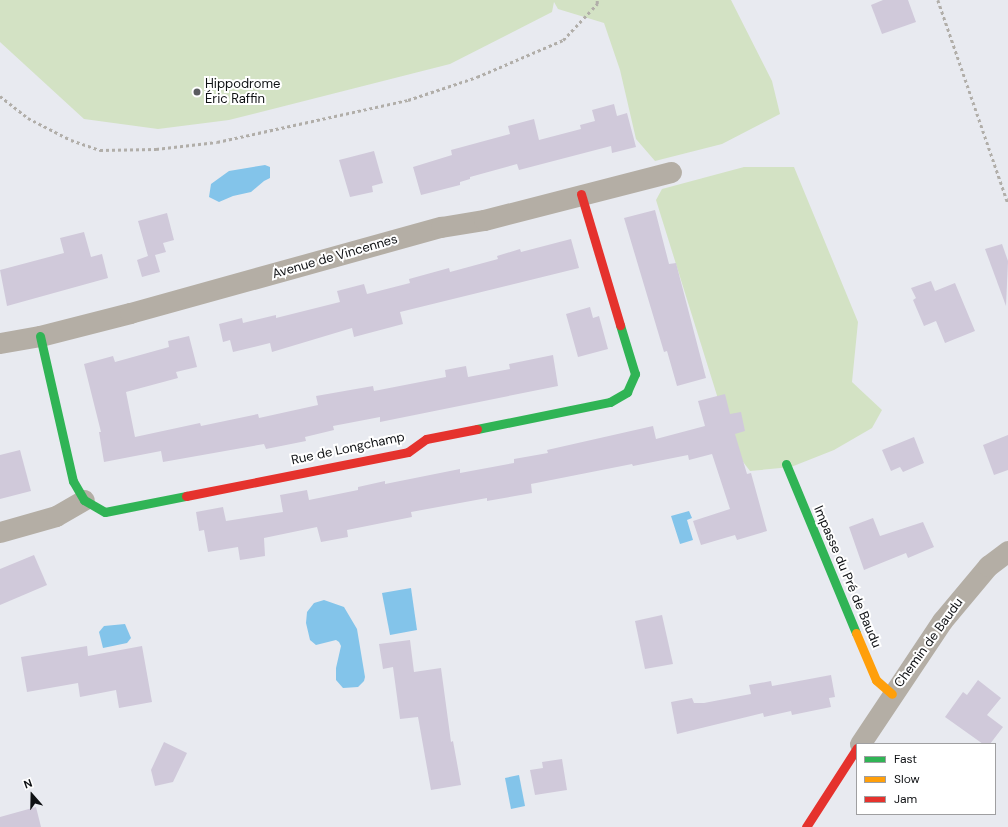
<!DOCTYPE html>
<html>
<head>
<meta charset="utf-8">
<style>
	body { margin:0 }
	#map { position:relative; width:1008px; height:827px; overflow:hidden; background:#e8eaf0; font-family:"DM Sans",sans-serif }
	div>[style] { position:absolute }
	.green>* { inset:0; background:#d3e2c4 }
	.water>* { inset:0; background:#83c4ea }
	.building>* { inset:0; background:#d0c9da }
	.path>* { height:2.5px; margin-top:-1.25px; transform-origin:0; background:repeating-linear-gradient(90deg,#b1aea9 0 3px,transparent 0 6px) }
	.street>* { height:21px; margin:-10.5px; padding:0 10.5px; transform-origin:10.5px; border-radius:10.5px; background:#b4aea5 }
	.fast>* { height:9px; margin:-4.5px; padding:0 4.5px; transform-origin:4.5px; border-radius:4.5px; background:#30b455 }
	.slow>* { height:9px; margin:-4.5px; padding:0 4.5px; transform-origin:4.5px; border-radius:4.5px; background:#ff9f0a }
	.jam>* { height:9px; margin:-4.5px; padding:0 4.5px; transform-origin:4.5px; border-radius:4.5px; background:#e5322d }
	.dots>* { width:11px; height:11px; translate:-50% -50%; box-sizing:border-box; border:2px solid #fff; border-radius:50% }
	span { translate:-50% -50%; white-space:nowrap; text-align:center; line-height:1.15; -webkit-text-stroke:4px #fff; paint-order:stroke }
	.poi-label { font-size:13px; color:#0e1013 }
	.left { translate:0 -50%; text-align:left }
	.street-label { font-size:13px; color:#0e1013 }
	.legend { position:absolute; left:856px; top:743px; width:140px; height:72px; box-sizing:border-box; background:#fff; border:1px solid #9f9fa1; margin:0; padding:5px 7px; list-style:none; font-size:12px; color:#0e1013 }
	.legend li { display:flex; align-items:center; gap:8px; height:20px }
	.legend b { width:20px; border:1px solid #9f9fa1 }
	.north { position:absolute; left:12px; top:775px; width:40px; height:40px; -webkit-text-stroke:3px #fff; paint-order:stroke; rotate:340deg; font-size:11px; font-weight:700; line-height:16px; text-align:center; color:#0e1013 }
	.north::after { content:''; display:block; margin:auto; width:14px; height:18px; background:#0e1013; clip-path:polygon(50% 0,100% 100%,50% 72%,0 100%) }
</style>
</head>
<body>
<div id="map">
	<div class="green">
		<div style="clip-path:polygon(0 0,731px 0,772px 81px,780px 114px,722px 144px,655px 161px,636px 139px,620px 70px,604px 23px,558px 9px,554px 2px,552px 12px,450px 64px,229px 120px,158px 129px,84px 119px,0 42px)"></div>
		<div style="clip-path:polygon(744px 167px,794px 167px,858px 322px,852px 382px,882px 410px,872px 428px,834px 450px,791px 467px,750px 471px,734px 450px,656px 200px,662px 189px)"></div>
	</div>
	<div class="water">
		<div style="clip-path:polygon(265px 165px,270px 167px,270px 178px,264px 181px,251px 192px,233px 196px,219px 202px,209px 197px,211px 184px,229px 171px)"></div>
		<div style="clip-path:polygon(689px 511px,692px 518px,687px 520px,693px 540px,680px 544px,671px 516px)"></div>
		<div style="clip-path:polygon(411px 588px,417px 630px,390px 635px,382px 593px)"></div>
		<div style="clip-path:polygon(324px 600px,344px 607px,357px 629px,365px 677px,364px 681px,358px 687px,343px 688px,336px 680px,336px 668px,341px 646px,339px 642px,336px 640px,316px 645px,310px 640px,306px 623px,307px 612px,314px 603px)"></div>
		<div style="clip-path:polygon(125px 624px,131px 638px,127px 643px,103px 648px,99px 632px,104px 626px)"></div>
		<div style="clip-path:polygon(519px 775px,525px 806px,511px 809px,505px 778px)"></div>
	</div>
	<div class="building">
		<div style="clip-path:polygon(883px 0,908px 0,916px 22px,882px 34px,871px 5px)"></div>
		<div style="clip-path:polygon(614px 104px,617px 116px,627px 113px,636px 147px,612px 153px,611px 146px,519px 170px,517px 164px,470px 177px,470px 179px,460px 182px,460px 185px,421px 195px,413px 167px,452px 155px,451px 150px,510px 134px,508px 126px,534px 119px,539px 140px,581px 129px,580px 125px,595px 121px,592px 110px)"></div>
		<div style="clip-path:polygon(374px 151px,383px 183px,372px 186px,373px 192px,350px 197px,339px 160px)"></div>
		<div style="clip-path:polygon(655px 210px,669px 264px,676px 263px,706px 378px,677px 386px,667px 351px,664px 352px,624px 218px)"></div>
		<div style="clip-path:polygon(167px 213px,174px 240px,163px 243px,166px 252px,155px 255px,160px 272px,142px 277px,137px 260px,148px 256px,138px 221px)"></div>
		<div style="clip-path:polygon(84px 232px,91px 257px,102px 254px,108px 278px,7px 306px,0 270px,64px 253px,60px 238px)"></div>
		<div style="clip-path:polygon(571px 239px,579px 268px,400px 312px,403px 324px,354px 337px,352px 328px,272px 352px,270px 343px,233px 352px,230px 340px,223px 342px,219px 324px,242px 318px,243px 323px,276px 315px,276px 318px,340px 302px,337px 291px,364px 284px,367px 294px,410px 283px,409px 279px,449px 268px,450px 272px,498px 259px,497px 256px,520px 249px,521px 252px)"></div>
		<div style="clip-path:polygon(1002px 244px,1008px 261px,1006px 306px,985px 249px)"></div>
		<div style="clip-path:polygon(931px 281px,935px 291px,955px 283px,975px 331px,945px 343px,936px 321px,924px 326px,913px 300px,916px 298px,911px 288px)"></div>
		<div style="clip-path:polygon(590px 307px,593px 318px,599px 316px,608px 349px,578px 357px,566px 314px)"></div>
		<div style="clip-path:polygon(189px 336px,197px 367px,176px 372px,178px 378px,126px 392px,135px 437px,200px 423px,201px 426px,258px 414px,259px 418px,318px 405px,316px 396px,373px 386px,374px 391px,446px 377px,445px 370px,466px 366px,468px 377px,510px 369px,509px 364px,553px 355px,558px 386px,380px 422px,380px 417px,333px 426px,334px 430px,305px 437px,306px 441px,266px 449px,264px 444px,163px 462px,161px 451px,104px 462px,99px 432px,101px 432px,84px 364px,113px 356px,115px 362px,169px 347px,168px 341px)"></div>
		<div style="clip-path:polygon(725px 394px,730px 414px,741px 412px,745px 431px,735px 434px,747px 474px,751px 473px,767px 531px,737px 540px,735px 535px,701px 545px,693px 521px,730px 509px,712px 454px,689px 460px,688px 455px,633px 466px,632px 464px,531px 484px,532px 493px,487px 501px,487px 498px,411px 512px,412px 517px,347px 530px,348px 537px,321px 542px,317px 527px,264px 538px,265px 556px,240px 560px,238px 547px,208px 552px,204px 530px,199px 531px,196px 512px,223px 507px,226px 521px,283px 512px,280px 495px,307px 490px,309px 500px,358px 490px,358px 487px,385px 481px,385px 484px,460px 469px,460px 473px,514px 463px,514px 459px,548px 453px,547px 450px,653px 426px,656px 439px,705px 426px,698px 401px)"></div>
		<div style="clip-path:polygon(1008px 435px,1008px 470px,994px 475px,983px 445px)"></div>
		<div style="clip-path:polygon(914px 437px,924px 463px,903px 472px,900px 467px,891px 471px,882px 450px)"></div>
		<div style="clip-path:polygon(20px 450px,31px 491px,0 499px,0 455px)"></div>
		<div style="clip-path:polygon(873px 518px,880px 536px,923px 522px,934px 547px,908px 558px,906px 553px,864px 570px,849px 527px)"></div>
		<div style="clip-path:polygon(34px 555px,47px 585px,0 605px,0 569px)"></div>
		<div style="clip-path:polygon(662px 615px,673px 664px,645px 669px,635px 621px)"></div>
		<div style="clip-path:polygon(410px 640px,414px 672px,441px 668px,451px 742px,453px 741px,461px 785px,431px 790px,418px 717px,400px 719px,393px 667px,383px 669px,379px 644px)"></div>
		<div style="clip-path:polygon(87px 646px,88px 656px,142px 646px,152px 702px,119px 708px,116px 690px,80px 697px,78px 683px,27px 692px,21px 657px)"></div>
		<div style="clip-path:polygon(831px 675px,835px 697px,829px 698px,831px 707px,792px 715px,791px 711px,764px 717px,763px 713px,677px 734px,671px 702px,692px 698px,694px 703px,704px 703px,751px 694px,749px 685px,771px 681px,772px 686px)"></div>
		<div style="clip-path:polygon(978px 680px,1001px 698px,987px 715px,1003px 727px,990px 744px,983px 744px,945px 717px,963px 692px,967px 695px)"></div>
		<div style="clip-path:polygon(164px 742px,187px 753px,173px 782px,155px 786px,151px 770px)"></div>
		<div style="clip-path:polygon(562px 759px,567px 790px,535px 795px,530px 770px,543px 768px,542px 762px)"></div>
		<div style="clip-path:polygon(36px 807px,41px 827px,0 827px,0 817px)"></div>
	</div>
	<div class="path">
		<div style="left:938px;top:0;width:215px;rotate:71deg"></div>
		<div style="left:0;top:96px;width:36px;rotate:38deg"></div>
		<div style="left:28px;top:118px;width:48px;rotate:27.1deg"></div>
		<div style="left:71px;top:140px;width:31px;rotate:19deg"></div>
		<div style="left:100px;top:150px;width:56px;rotate:-1deg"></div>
		<div style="left:156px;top:149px;width:61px;rotate:-6.5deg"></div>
		<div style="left:217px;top:142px;width:196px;rotate:-12.4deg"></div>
		<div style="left:408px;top:100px;width:73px;rotate:-18.4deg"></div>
		<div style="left:477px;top:77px;width:94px;rotate:-23.3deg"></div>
		<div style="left:563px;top:40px;width:50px;rotate:-46.6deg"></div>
		<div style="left:597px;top:4px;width:4px;rotate:-90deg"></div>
	</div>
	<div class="street">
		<div style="left:0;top:343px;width:41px;rotate:-9.9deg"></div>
		<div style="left:40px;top:336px;width:93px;rotate:-14.3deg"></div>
		<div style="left:130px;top:313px;width:323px;rotate:-15.5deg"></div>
		<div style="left:441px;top:227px;width:44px;rotate:-9.2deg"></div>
		<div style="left:484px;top:220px;width:193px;rotate:-14.4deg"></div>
		<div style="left:0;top:532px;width:58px;rotate:-15.9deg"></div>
		<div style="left:56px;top:516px;width:32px;rotate:-30deg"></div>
		<div style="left:860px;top:744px;width:148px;rotate:-56.3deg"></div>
		<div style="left:942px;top:621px;width:72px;rotate:-50.1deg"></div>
		<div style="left:988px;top:566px;width:25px;rotate:-37deg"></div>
	</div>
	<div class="fast">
		<div style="left:40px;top:336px;width:149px;rotate:77.2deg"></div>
		<div style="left:73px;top:481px;width:22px;rotate:60deg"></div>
		<div style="left:84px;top:500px;width:24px;rotate:30deg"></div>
		<div style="left:105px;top:512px;width:83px;rotate:-11.2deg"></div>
		<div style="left:477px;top:429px;width:136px;rotate:-11.5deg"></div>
		<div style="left:610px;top:402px;width:20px;rotate:-30deg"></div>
		<div style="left:627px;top:392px;width:20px;rotate:-66deg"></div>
		<div style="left:635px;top:374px;width:51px;rotate:-107deg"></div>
		<div style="left:786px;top:464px;width:183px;rotate:67.5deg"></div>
	</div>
	<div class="slow">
		<div style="left:856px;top:633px;width:51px;rotate:66.9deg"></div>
		<div style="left:876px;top:680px;width:21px;rotate:41deg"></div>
	</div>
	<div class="jam">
		<div style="left:581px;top:194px;width:137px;rotate:73.4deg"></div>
		<div style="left:186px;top:496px;width:226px;rotate:-11.2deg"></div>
		<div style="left:408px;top:452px;width:22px;rotate:-36deg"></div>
		<div style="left:426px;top:439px;width:52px;rotate:-11.1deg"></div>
		<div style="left:806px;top:827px;width:94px;rotate:-57.2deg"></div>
	</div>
	<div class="dots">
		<div style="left:197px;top:92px;background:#5a5c60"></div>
	</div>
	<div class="poi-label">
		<span class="left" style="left:205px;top:92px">Hippodrome<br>Éric Raffin</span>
	</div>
	<div class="street-label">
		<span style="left:335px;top:257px;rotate:-16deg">Avenue de Vincennes</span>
		<span style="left:348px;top:449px;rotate:-12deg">Rue de Longchamp</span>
		<span style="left:847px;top:577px;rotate:67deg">Impasse du Pré de Baudu</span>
		<span style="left:929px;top:643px;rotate:-54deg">Chemin de Baudu</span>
	</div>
	<ul class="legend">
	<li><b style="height:5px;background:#30b455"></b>Fast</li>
	<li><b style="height:5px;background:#ff9f0a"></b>Slow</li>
	<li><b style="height:5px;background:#e5322d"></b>Jam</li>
	</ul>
	<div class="north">N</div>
</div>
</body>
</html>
